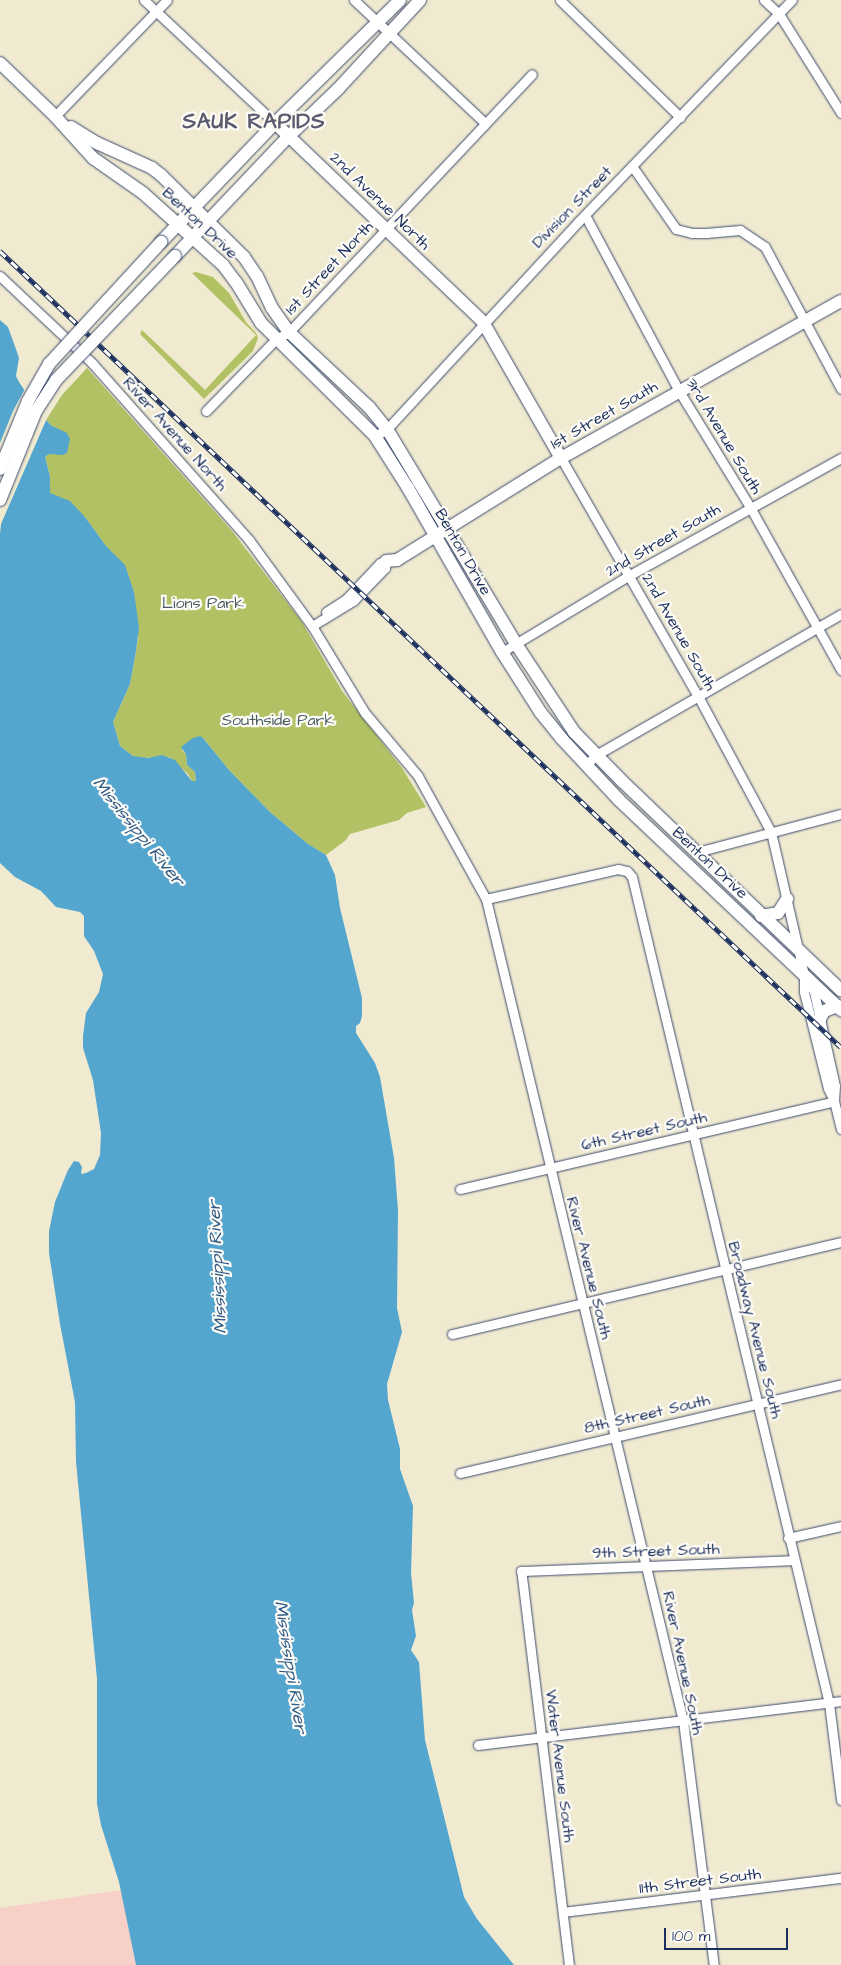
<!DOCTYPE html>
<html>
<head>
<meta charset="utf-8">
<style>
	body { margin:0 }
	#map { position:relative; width:841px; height:1965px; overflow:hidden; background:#f0ead1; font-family:"Architects Daughter",sans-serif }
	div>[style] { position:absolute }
	.built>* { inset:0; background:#f7d1c7 }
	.green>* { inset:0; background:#b1c163 }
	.water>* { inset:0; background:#54a6cf }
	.pier>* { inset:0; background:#f0ead1 }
	.roads { filter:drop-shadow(0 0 1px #3b4b6f) drop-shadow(0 0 1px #3b4b6f) }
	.street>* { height:9px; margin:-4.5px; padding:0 4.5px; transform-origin:4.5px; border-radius:4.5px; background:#fff }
	.secondary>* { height:12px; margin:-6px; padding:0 6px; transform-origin:6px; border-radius:6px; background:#fff }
	.rail>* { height:4.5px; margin-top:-2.25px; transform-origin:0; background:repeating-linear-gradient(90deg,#fdfcf7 0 8px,#1b2f5e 0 16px); box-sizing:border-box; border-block:1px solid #1b2f5e }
	.bridges { filter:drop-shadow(0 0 1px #3b4b6f) drop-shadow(0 0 1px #3b4b6f) }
	.secondary-bridge>* { height:12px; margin:-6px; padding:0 6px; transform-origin:6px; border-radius:6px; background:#fff }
	span { translate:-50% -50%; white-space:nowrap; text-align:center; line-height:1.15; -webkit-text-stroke:4.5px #fdfcf7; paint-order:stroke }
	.street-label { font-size:16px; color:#1b2f5e }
	.park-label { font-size:16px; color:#485b60 }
	.water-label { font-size:18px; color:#2f5986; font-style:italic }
	.district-label { font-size:21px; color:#5c5a6e; font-weight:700; letter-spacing:1px }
	.scale { position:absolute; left:664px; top:1928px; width:124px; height:22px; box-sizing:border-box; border:2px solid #1b2f5e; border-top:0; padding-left:6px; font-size:15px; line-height:18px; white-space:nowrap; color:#1b2f5e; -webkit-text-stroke:4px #fdfcf7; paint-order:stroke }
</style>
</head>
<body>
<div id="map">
	<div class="built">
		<div style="clip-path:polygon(121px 1890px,136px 1965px,0 1965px,0 1908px)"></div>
	</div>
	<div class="green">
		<div style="clip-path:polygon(196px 272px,213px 277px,229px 293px,246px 322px,256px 333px,258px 338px,253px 351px,204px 399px,140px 334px,142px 330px,205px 390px,231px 362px,256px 335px,192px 273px)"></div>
		<div style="clip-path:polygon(87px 368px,232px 531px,302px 622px,342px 691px,402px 768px,426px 807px,407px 813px,399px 820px,350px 834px,346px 840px,326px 855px,308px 844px,270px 812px,229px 770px,203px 738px,182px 750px,186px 754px,187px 765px,195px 772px,196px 781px,192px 781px,188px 774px,169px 757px,142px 758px,133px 756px,120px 746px,113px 722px,130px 684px,136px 651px,138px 639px,134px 592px,124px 565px,106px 546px,85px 517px,50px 493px,50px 476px,45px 457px,49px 454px,53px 427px,46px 420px,62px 395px)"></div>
	</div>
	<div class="water">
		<div style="clip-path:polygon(0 320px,8px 327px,17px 352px,19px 358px,16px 376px,19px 382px,41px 415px,52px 426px,67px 433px,70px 439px,67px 453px,63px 455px,49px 454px,45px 457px,50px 476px,50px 493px,70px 501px,85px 517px,106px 546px,125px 565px,134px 592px,139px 628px,136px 651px,130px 684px,113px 722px,120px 746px,133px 756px,148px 758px,162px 755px,175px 760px,192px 781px,196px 781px,195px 772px,187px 765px,186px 754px,181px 747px,193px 738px,200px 736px,203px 738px,229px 770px,270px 812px,308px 844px,326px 855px,335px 875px,340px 908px,362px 998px,362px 1016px,360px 1023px,356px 1026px,356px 1033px,375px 1063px,380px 1077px,394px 1158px,398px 1210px,397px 1308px,402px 1332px,387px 1384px,388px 1400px,400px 1449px,400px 1469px,413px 1506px,411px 1573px,414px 1603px,412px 1610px,416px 1636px,411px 1650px,419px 1662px,425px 1740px,464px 1897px,477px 1919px,514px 1965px,136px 1965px,119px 1882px,101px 1825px,97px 1804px,97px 1679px,76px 1462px,75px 1402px,60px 1324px,49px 1253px,49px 1231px,55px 1202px,68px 1170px,74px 1161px,79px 1162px,82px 1167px,81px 1174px,86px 1173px,94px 1169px,100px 1155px,101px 1133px,93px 1080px,83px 1048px,83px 1036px,86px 1013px,99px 992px,103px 974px,94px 951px,84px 936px,84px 916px,80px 912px,56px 907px,41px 891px,15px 877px,0 863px)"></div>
	</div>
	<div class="pier">
		<div style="clip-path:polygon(26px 387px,47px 418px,1px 524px,0 534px,0 443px,13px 411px)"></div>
	</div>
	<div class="roads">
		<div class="street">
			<div style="left:144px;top:0;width:180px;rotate:43.2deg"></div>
			<div style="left:354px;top:0;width:180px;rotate:43.2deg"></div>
			<div style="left:560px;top:0;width:168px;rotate:44.3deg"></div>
			<div style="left:764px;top:0;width:21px;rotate:43deg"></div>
			<div style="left:779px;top:14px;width:117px;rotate:57.9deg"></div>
			<div style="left:55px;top:116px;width:161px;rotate:-46deg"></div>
			<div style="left:632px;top:166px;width:77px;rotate:55.1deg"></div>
			<div style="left:676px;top:229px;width:16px;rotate:14deg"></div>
			<div style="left:692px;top:233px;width:14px"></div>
			<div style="left:706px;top:233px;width:34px;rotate:-5deg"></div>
			<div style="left:740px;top:230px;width:30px;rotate:34deg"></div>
			<div style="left:765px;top:247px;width:161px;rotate:61.8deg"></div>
			<div style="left:585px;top:215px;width:200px;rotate:61.9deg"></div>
			<div style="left:679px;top:391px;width:136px;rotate:58.5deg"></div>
			<div style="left:750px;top:507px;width:187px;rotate:60.8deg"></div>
			<div style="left:0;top:276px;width:127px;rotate:43.4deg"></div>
			<div style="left:92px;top:363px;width:237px;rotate:48.4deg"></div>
			<div style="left:249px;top:540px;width:107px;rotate:53.8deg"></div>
			<div style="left:312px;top:626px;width:102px;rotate:58.7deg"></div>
			<div style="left:365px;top:713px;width:82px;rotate:49.9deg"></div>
			<div style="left:418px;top:776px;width:141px;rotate:61.1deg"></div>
			<div style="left:486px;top:899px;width:845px;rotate:76.52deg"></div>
			<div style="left:683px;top:1721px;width:246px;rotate:82.8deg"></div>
			<div style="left:206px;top:411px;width:100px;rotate:-45.8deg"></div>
			<div style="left:276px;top:339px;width:15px;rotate:-28deg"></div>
			<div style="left:289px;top:332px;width:354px;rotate:-46.7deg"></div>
			<div style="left:375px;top:436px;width:14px;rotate:-30deg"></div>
			<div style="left:387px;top:429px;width:283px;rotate:-47.3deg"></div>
			<div style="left:579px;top:221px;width:307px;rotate:-46.1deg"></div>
			<div style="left:561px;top:458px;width:275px;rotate:60.1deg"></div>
			<div style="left:698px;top:696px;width:154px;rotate:61.8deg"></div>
			<div style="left:771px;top:832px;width:147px;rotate:77deg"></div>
			<div style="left:804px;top:975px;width:17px;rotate:90deg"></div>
			<div style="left:804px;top:992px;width:99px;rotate:76deg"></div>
			<div style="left:828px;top:1088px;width:14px;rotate:65deg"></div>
			<div style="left:834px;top:1101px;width:29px;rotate:76deg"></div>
			<div style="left:326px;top:612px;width:24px;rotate:-33deg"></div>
			<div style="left:346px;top:599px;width:50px;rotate:-46.6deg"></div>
			<div style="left:380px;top:563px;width:6px;rotate:-18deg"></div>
			<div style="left:312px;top:626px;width:48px;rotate:-31.4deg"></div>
			<div style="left:353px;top:601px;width:46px;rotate:-45.9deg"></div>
			<div style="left:385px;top:568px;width:7px;rotate:-82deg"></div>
			<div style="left:502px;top:652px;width:147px;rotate:-31.1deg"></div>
			<div style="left:628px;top:576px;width:244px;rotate:-29deg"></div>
			<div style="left:586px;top:765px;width:14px;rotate:-45deg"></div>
			<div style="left:596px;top:755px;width:283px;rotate:-29.9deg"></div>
			<div style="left:697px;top:852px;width:149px;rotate:-14.8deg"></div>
			<div style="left:486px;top:899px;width:135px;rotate:-12.8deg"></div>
			<div style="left:618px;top:869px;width:9px;rotate:13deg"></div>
			<div style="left:627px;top:871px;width:8px;rotate:50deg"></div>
			<div style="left:632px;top:877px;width:849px;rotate:76.59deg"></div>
			<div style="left:829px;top:1703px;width:98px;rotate:82.9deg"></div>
			<div style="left:810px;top:984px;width:9px;rotate:63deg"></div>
			<div style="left:814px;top:992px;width:96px;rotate:77.4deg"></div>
			<div style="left:835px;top:1086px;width:14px;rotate:94deg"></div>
			<div style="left:460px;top:1189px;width:384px;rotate:-13.2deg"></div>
			<div style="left:452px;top:1334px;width:400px;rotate:-13.3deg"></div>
			<div style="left:460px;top:1473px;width:391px;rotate:-13.1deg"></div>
			<div style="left:788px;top:1538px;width:54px;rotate:-12.8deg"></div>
			<div style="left:478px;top:1745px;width:366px;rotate:-6.9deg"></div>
			<div style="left:563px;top:1912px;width:280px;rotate:-7deg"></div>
			<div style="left:569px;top:1965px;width:397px;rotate:-96.9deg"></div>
			<div style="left:521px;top:1571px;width:272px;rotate:-2.3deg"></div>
		</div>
		<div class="secondary">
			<div style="left:0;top:63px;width:76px;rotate:43.9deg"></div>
			<div style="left:55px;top:116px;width:57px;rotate:47.9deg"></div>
			<div style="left:93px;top:158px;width:61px;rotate:35deg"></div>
			<div style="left:143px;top:193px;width:108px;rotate:42deg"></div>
			<div style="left:223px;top:265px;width:21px;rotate:53deg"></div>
			<div style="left:236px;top:282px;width:48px;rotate:58.6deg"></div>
			<div style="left:261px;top:323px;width:161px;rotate:44.7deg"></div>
			<div style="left:375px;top:436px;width:62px;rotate:57.6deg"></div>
			<div style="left:408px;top:488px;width:189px;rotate:60.2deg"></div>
			<div style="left:502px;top:652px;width:72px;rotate:57.4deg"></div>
			<div style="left:541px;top:713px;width:33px;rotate:51deg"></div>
			<div style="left:562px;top:739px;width:83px;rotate:46.9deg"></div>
			<div style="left:619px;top:800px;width:306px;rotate:43.4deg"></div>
			<div style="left:275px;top:123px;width:288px;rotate:43.7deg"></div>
			<div style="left:483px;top:322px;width:157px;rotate:60.2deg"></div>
			<div style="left:71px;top:127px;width:31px;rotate:32deg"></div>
			<div style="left:97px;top:143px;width:60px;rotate:24.4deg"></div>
			<div style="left:152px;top:168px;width:11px;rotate:38deg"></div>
			<div style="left:161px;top:175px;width:117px;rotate:44.7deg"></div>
			<div style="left:244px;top:257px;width:23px;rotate:56deg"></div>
			<div style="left:257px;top:276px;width:35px;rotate:65deg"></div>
			<div style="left:272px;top:308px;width:29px;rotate:55deg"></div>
			<div style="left:289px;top:332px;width:110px;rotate:43.2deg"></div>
			<div style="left:369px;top:407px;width:28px;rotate:51deg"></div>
			<div style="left:387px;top:429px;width:251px;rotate:59deg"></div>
			<div style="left:516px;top:644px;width:105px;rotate:56.6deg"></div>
			<div style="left:574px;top:732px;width:69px;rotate:45.6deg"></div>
			<div style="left:622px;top:781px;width:303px;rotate:43.7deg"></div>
			<div style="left:161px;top:242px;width:165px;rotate:-46.2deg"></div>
			<div style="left:275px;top:123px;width:175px;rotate:-44.5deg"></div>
			<div style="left:175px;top:256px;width:166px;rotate:-46.5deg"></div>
			<div style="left:289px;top:136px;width:68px;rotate:-43.8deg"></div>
			<div style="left:338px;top:89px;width:121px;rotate:-47.3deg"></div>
			<div style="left:386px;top:561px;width:11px;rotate:-5deg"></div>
			<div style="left:397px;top:560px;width:193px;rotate:-31.9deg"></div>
			<div style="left:561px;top:458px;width:321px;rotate:-29.3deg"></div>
			<div style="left:761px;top:916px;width:17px;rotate:-10deg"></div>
			<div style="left:778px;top:913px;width:17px;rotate:-57deg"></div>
			<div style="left:820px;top:1019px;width:9px;rotate:-63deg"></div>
			<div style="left:824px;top:1011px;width:15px;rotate:-20deg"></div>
		</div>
	</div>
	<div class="rail">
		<div style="left:0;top:251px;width:1158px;rotate:43.43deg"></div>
	</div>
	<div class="bridges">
		<div class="secondary-bridge">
			<div style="left:0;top:469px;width:74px;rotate:-67.6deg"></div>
			<div style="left:28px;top:401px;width:43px;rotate:-60.4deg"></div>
			<div style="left:49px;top:364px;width:166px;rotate:-47.4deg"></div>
			<div style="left:0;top:500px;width:96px;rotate:-68deg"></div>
			<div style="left:36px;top:411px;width:37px;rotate:-57deg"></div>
			<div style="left:56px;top:380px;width:172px;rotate:-46.2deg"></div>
		</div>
	</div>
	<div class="street-label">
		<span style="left:380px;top:201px;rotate:44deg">2nd Avenue North</span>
		<span style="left:572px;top:207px;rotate:-46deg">Division Street</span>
		<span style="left:200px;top:223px;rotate:43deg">Benton Drive</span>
		<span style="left:329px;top:268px;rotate:-47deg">1st Street North</span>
		<span style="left:604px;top:415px;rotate:-30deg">1st Street South</span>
		<span style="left:175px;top:434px;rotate:48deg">River Avenue North</span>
		<span style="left:724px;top:436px;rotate:59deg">3rd Avenue South</span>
		<span style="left:663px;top:540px;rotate:-30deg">2nd Street South</span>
		<span style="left:463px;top:552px;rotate:60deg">Benton Drive</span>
		<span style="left:679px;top:632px;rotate:60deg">2nd Avenue South</span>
		<span style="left:710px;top:863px;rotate:43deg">Benton Drive</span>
		<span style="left:644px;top:1131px;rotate:-13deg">6th Street South</span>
		<span style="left:589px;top:1268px;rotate:76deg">River Avenue South</span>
		<span style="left:755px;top:1330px;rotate:76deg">Broadway Avenue South</span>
		<span style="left:647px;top:1414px;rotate:-13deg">8th Street South</span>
		<span style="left:656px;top:1551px;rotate:-2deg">9th Street South</span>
		<span style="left:683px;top:1663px;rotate:78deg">River Avenue South</span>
		<span style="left:560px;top:1766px;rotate:83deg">Water Avenue South</span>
		<span style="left:700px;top:1881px;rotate:-7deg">11th Street South</span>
	</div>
	<div class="park-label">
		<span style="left:203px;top:603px">Lions Park</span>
		<span style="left:278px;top:720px">Southside Park</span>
	</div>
	<div class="water-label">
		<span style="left:138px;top:832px;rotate:51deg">Mississippi River</span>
		<span style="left:218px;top:1267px;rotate:-93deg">Mississippi River</span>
		<span style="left:290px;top:1667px;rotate:81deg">Mississippi River</span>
	</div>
	<div class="district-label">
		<span style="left:254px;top:122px">SAUK RAPIDS</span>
	</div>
	<div class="scale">100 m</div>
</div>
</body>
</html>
